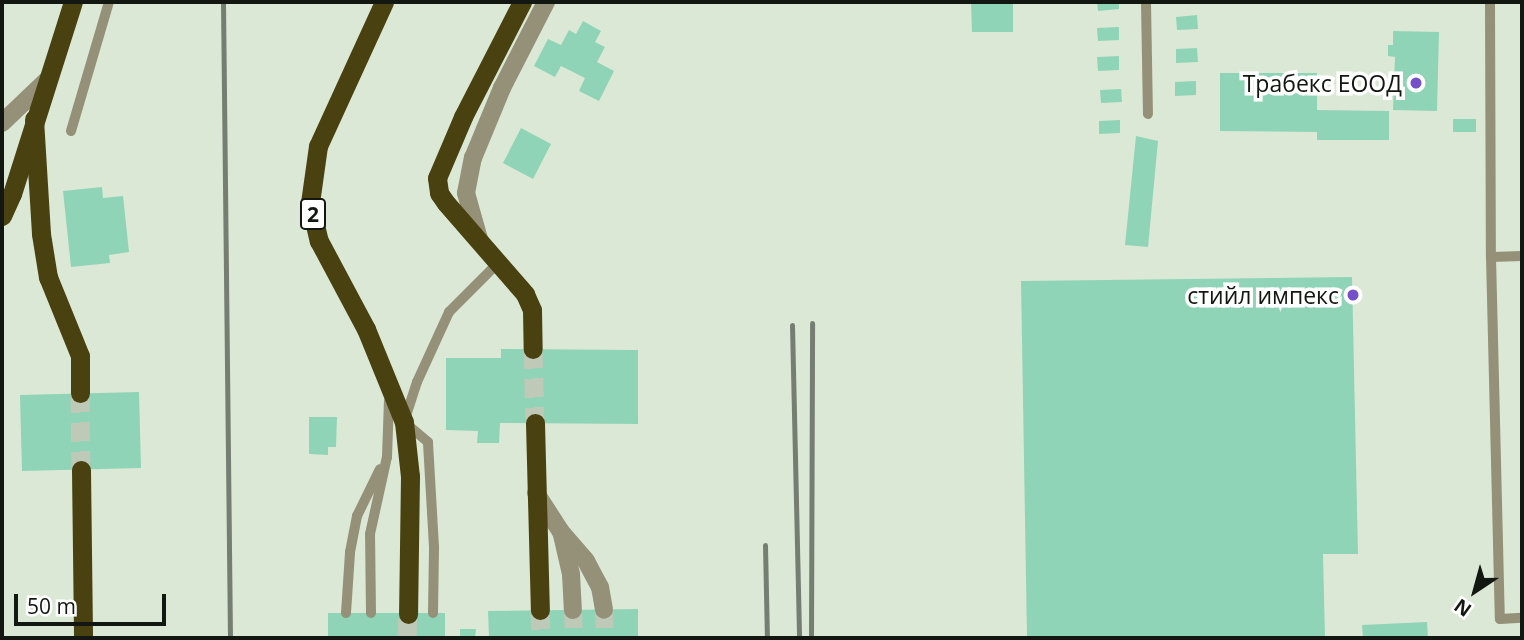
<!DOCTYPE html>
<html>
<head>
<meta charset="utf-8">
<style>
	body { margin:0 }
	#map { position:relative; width:1524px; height:640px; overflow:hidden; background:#dce8d6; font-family:"Open Sans",sans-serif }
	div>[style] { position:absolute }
	.building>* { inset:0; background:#8fd4b6 }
	.minor-tunnel>* { height:18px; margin-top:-9px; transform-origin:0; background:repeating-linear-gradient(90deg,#bec9b8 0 18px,transparent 0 27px) }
	.trunk-tunnel>* { height:19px; margin-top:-9.5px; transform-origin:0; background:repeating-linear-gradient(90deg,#bec9b8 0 19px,transparent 0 29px) }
	.service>* { height:10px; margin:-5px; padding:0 5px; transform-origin:5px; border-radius:5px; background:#949178 }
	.minor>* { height:18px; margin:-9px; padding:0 9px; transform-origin:9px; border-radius:9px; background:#949178 }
	.trunk>* { height:19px; margin:-9.5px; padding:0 9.5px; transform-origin:9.5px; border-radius:9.5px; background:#494210 }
	.rail>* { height:5px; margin:-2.5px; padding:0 2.5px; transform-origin:2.5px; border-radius:2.5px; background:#767d72 }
	.dots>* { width:19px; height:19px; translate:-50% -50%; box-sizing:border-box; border:4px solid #fff; border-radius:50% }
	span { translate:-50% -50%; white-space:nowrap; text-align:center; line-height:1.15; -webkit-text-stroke:7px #fff; paint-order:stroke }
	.shield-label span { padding:2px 5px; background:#fff; border:2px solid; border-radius:5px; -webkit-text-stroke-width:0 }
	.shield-label { font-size:21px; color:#131711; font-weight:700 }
	.poi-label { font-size:23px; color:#131711 }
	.right { translate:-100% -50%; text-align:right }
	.frame { position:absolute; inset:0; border:4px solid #131711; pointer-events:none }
	.north { position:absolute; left:1440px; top:556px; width:70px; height:70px; -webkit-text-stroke:5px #fff; paint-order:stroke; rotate:216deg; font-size:19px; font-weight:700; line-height:28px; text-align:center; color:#131711 }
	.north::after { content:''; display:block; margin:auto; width:24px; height:32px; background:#131711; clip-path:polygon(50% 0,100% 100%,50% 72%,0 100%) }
	.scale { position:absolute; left:14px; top:594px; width:152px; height:32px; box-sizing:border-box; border:4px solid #131711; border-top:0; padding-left:9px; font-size:21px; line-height:24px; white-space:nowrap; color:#131711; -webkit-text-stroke:5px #fff; paint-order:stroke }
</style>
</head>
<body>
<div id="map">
	<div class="building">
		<div style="clip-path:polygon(971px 2px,1013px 2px,1013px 32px,972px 32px)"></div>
		<div style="clip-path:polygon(1097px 2px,1119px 2px,1119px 9px,1098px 11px)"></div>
		<div style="clip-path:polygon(1197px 15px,1198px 29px,1177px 30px,1176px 17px)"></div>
		<div style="clip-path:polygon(583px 21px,601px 31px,595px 42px,605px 47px,597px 62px,614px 71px,599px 101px,579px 91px,585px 78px,561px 66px,555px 77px,534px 66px,548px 39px,561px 45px,569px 30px,576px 34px)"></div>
		<div style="clip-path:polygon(1119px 27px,1119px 40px,1098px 41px,1097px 28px)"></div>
		<div style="clip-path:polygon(1393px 31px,1439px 32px,1437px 111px,1393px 110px,1395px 57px,1388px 56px,1388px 45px,1393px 45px)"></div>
		<div style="clip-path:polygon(1197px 48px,1198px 62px,1176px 63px,1176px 49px)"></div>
		<div style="clip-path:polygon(1119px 56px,1119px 70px,1098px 71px,1097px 57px)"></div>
		<div style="clip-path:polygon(1220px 73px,1317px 73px,1317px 110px,1389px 111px,1389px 140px,1317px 140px,1317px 132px,1220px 131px)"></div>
		<div style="clip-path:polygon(1196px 81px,1196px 95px,1175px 96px,1175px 82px)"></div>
		<div style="clip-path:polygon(1121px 89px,1122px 102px,1101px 103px,1100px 90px)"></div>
		<div style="clip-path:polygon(1453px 119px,1476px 119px,1476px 132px,1453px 132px)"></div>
		<div style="clip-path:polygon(1120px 120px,1120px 133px,1099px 134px,1099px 121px)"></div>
		<div style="clip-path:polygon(521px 128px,551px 144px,533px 179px,503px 163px)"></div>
		<div style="clip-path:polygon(1136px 136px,1158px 141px,1148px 247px,1125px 245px)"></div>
		<div style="clip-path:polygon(102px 187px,103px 198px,123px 196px,129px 252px,109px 255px,110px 263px,71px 267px,63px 191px)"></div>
		<div style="clip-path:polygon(1352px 277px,1358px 554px,1323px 554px,1325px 638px,1027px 638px,1021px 281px)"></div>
		<div style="clip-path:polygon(501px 349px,638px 350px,638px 424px,500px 423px,499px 443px,477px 443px,478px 431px,446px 430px,446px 358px,501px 358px)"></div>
		<div style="clip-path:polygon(139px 392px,141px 468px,22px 471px,20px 395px)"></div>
		<div style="clip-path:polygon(309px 417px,337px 417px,336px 447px,328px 447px,328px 455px,309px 454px)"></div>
		<div style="clip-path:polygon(638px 609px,638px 638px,489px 638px,488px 611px)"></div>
		<div style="clip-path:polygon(328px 613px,445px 613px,445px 638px,328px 638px)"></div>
		<div style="clip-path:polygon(1427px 622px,1428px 638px,1363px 638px,1362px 625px)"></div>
		<div style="clip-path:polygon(460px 629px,476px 629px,475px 638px,460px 638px)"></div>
	</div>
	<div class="minor-tunnel">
		<div style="left:573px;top:610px;width:28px;rotate:88deg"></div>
		<div style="left:604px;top:610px;width:28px;rotate:88deg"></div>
	</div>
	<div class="trunk-tunnel">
		<div style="left:533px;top:349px;width:74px;rotate:88.5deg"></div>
		<div style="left:80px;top:393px;width:77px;rotate:89.3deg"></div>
		<div style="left:540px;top:610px;width:28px;rotate:88deg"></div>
		<div style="left:407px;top:638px;width:24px;rotate:-88deg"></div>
	</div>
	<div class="service">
		<div style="left:1146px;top:2px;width:112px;rotate:89deg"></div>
		<div style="left:1490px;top:2px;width:255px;rotate:89.8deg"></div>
		<div style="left:1491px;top:257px;width:362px;rotate:88.6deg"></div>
		<div style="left:1500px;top:619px;width:22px;rotate:-3deg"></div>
		<div style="left:71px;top:131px;width:134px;rotate:-73.6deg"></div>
		<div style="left:1491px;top:257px;width:31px;rotate:-2deg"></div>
		<div style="left:346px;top:613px;width:61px;rotate:-86.2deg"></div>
		<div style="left:350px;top:552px;width:37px;rotate:-79deg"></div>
		<div style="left:357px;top:516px;width:52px;rotate:-63.9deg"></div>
		<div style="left:371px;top:613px;width:79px;rotate:-90.7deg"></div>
		<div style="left:370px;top:534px;width:79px;rotate:-77.6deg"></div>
		<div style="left:387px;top:457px;width:56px;rotate:-88deg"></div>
		<div style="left:433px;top:613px;width:66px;rotate:-89.1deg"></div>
		<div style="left:434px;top:547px;width:105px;rotate:-93.3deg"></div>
		<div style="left:428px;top:442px;width:31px;rotate:-140deg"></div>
		<div style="left:404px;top:422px;width:42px;rotate:-72deg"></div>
		<div style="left:417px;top:382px;width:77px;rotate:-65.4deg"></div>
		<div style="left:449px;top:312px;width:71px;rotate:-45deg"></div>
	</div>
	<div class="minor">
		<div style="left:2px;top:123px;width:62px;rotate:-43.7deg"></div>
		<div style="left:479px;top:239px;width:48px;rotate:-105.8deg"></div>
		<div style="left:466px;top:193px;width:36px;rotate:-79deg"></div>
		<div style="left:473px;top:158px;width:76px;rotate:-67.5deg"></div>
		<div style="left:502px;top:88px;width:97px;rotate:-62.9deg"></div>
		<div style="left:536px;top:493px;width:46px;rotate:57.3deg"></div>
		<div style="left:561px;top:532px;width:38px;rotate:49deg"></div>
		<div style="left:586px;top:561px;width:30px;rotate:62deg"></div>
		<div style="left:600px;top:587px;width:23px;rotate:80deg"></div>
		<div style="left:562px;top:535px;width:40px;rotate:77deg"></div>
		<div style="left:571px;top:574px;width:36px;rotate:87deg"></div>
	</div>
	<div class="trunk">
		<div style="left:384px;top:2px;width:158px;rotate:114.6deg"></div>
		<div style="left:318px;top:146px;width:58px;rotate:98deg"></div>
		<div style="left:310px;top:203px;width:39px;rotate:77deg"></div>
		<div style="left:319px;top:241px;width:100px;rotate:61.9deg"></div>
		<div style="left:366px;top:329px;width:100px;rotate:67.8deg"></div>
		<div style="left:404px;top:422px;width:54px;rotate:83.7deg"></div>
		<div style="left:410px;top:476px;width:138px;rotate:90.8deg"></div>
		<div style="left:522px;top:2px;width:129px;rotate:117.2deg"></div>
		<div style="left:463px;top:117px;width:66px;rotate:113.1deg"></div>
		<div style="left:437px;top:178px;width:15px;rotate:82deg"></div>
		<div style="left:439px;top:193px;width:12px;rotate:55deg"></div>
		<div style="left:446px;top:203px;width:121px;rotate:49deg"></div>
		<div style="left:525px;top:294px;width:17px;rotate:66deg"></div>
		<div style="left:532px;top:310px;width:39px;rotate:89deg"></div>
		<div style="left:34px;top:119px;width:115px;rotate:86.5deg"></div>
		<div style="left:41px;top:234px;width:44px;rotate:80.8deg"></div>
		<div style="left:48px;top:277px;width:85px;rotate:67.9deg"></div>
		<div style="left:80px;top:356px;width:37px;rotate:90deg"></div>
		<div style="left:2px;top:216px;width:24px;rotate:-66deg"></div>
		<div style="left:12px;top:194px;width:201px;rotate:-72.4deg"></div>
		<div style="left:535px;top:423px;width:187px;rotate:88.5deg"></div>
		<div style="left:81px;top:470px;width:168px;rotate:89.3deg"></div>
	</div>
	<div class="rail">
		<div style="left:223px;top:2px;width:636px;rotate:89.37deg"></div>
		<div style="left:792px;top:325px;width:313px;rotate:88.7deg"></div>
		<div style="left:765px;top:545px;width:93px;rotate:88.8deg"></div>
		<div style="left:811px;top:638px;width:315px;rotate:-89.8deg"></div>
	</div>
	<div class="dots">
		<div style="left:1416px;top:83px;background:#7650c9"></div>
		<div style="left:1353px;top:295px;background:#7650c9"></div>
	</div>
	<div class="shield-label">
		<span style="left:313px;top:214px">2</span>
	</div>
	<div class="poi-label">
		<span class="right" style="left:1402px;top:83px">Трабекс ЕООД</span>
		<span class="right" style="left:1339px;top:295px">стийл импекс</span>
	</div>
	<div class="frame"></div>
	<div class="north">N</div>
	<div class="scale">50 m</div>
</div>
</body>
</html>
